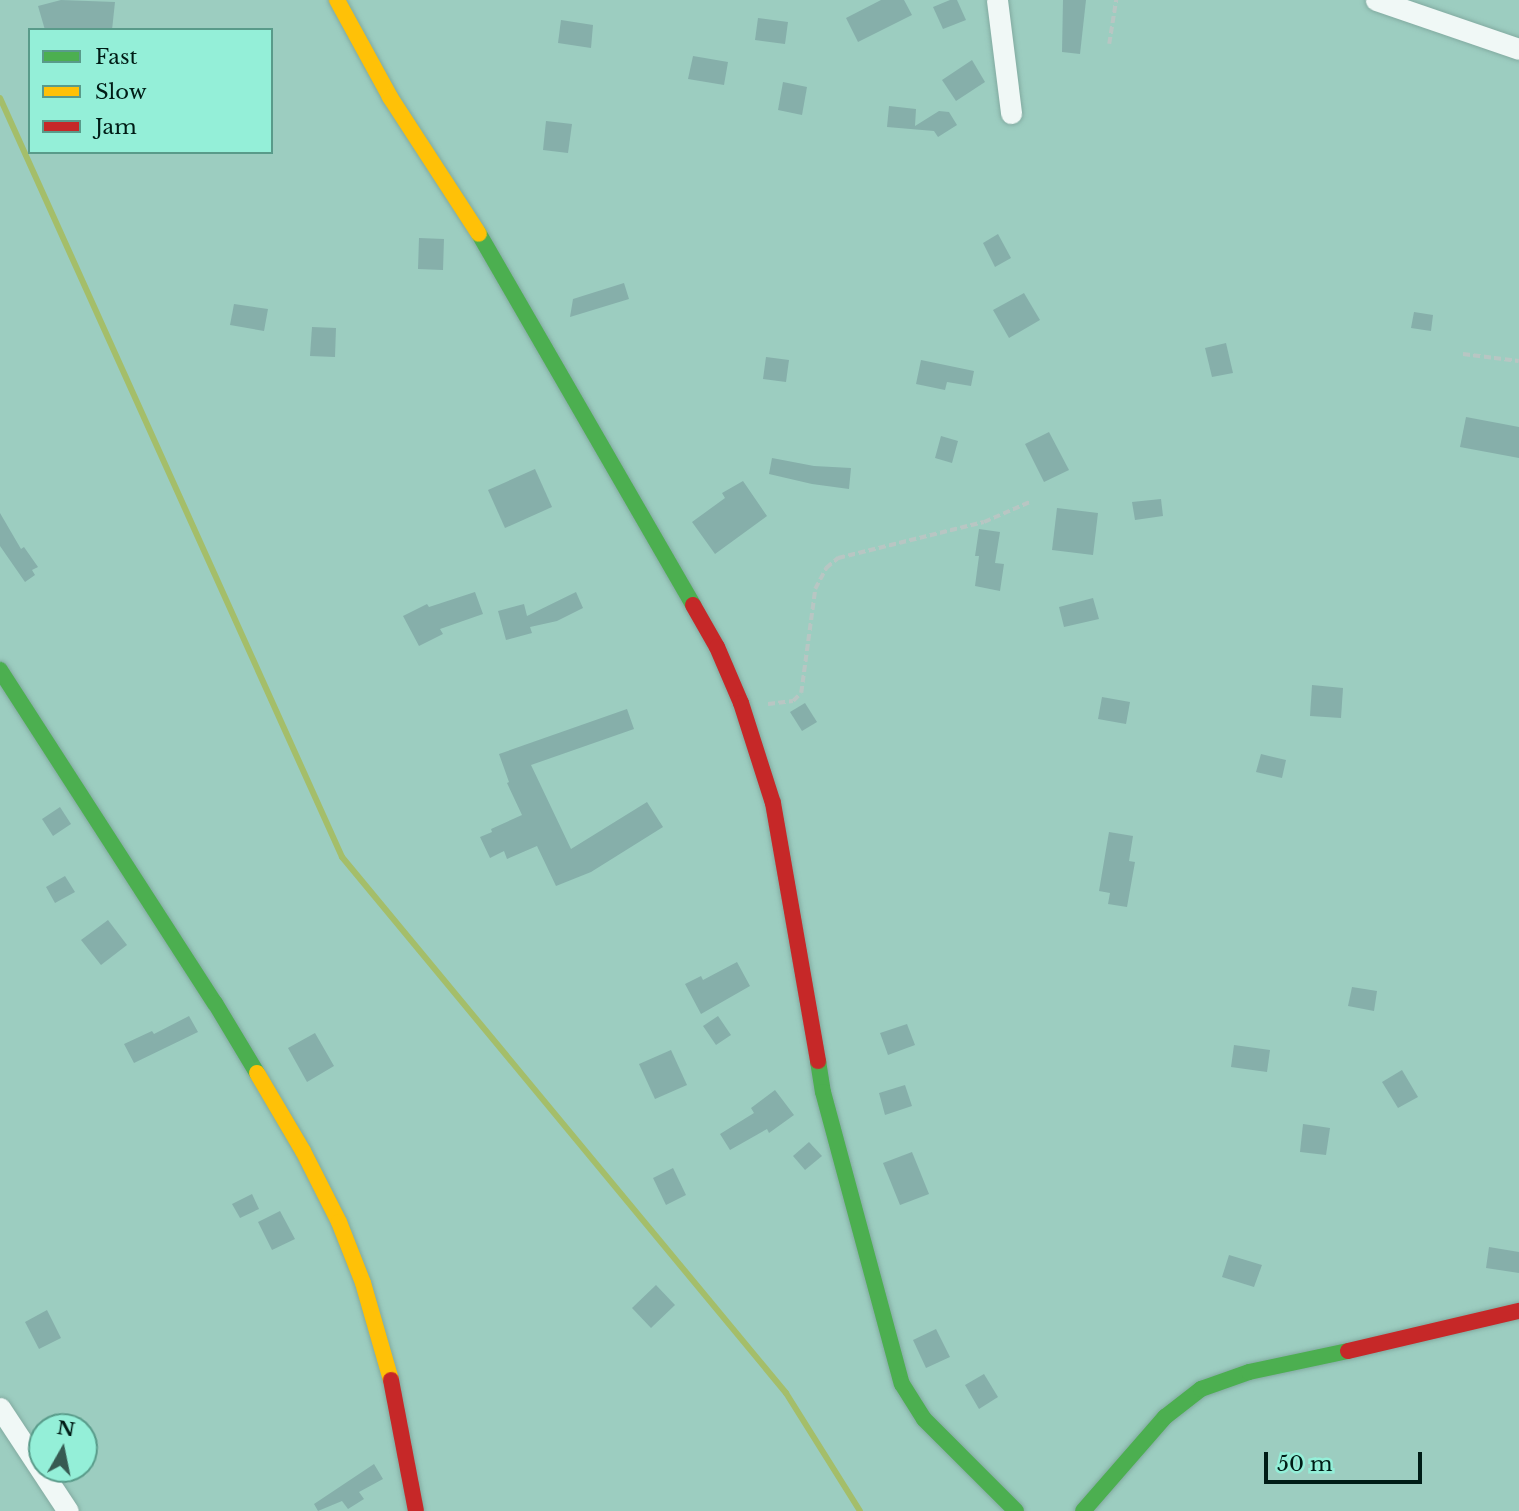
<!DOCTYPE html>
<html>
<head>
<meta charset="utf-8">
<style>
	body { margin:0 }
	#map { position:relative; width:1519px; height:1511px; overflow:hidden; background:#9ccdc0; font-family:"Libre Baskerville",serif }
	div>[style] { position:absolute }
	.stream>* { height:6px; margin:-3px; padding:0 3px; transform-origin:3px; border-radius:3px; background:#a4be6a }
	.building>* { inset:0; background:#86afaa }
	.path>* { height:3.5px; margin-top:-1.75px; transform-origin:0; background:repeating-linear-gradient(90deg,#b8c6c3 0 7px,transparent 0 10.5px) }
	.roads { filter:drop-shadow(0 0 2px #82aaa0) drop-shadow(0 0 2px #82aaa0) }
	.street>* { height:21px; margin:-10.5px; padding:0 10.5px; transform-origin:10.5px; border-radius:10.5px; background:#f0f8f6 }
	.fast>* { height:16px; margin:-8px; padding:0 8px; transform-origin:8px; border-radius:8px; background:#4caf50 }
	.slow>* { height:16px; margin:-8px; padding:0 8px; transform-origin:8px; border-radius:8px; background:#ffc107 }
	.jam>* { height:16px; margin:-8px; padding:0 8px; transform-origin:8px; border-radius:8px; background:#c62828 }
	span { translate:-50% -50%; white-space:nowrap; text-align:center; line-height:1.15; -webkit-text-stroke:5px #94efd8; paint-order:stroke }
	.legend { position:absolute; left:28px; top:28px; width:245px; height:126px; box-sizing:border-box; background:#94efd8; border:2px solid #599b8a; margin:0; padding:9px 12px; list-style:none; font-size:21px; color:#001c16 }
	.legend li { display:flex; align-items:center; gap:14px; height:35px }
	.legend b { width:35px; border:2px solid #599b8a }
	.north { position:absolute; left:28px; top:1413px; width:70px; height:70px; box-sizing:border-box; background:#94efd8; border:2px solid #599b8a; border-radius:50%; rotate:9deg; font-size:19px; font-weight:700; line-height:28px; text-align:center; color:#001c16 }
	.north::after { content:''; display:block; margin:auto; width:24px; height:32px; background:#375a52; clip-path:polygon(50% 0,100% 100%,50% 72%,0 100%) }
	.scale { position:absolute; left:1264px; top:1452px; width:158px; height:32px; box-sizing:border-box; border:4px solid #001c16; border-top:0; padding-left:9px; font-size:21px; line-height:24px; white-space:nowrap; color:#001c16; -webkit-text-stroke:5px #94efd8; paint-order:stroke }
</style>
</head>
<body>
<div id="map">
	<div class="stream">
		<div style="left:0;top:98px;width:832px;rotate:65.74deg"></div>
		<div style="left:342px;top:857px;width:696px;rotate:50.36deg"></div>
		<div style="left:786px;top:1393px;width:139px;rotate:57.9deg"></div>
	</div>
	<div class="building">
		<div style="clip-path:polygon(61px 0,115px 2px,112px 30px,45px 30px,38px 6px)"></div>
		<div style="clip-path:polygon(881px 0,904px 0,912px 15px,858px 42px,846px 18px)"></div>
		<div style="clip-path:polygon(950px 0,957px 0,966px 20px,943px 29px,933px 7px)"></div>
		<div style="clip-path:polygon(1063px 0,1086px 0,1080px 54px,1062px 52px)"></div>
		<div style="clip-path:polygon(758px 18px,788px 22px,785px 44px,755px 40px)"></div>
		<div style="clip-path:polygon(561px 20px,593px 25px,591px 48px,558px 43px)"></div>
		<div style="clip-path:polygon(693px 56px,728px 62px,724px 85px,688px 79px)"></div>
		<div style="clip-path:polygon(972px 60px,985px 82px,956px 101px,942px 80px)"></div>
		<div style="clip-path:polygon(783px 82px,807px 87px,802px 115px,778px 110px)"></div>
		<div style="clip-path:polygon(889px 106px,916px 109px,915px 126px,939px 111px,949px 112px,957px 125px,938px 137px,934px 131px,887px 127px)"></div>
		<div style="clip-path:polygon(546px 121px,572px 124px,568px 153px,543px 150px)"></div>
		<div style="clip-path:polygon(998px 234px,1011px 258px,995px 267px,983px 243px)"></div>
		<div style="clip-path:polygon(419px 238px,444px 239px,443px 270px,418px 269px)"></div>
		<div style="clip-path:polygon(624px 283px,629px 299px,570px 317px,573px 299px)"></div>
		<div style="clip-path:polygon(1024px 293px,1040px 320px,1009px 338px,993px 310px)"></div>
		<div style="clip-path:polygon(234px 304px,268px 309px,264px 331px,230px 325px)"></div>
		<div style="clip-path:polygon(1414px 312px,1433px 315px,1431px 331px,1411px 328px)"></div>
		<div style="clip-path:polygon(312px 327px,336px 328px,335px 357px,310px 356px)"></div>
		<div style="clip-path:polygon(1226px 343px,1233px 373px,1212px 377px,1205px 348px)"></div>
		<div style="clip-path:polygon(766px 357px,789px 360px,786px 382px,763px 379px)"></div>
		<div style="clip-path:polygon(921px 360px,974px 371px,971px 386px,947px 382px,945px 390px,916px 384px)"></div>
		<div style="clip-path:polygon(1466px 417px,1519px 427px,1519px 458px,1460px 447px)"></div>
		<div style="clip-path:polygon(1049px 432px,1069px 470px,1044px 482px,1025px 444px)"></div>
		<div style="clip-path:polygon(941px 436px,958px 441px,952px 463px,935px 458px)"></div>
		<div style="clip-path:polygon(772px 458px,814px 466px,851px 468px,849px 489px,812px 484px,769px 474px)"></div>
		<div style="clip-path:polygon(535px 469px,552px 507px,505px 528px,488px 490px)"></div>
		<div style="clip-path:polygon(743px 481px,767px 516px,715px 554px,692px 522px,725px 498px,722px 493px)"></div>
		<div style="clip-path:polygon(1161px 499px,1163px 516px,1135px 520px,1132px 502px)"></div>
		<div style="clip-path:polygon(1057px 508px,1098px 513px,1093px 555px,1052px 550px)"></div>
		<div style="clip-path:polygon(0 513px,21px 549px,24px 547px,38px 567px,32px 570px,35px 575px,25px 582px,0 546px)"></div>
		<div style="clip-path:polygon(979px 529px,1000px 532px,995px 563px,1004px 564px,1000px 591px,975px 586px,979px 556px,975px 556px)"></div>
		<div style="clip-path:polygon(475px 592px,483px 614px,440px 629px,443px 634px,419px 646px,403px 616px,427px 604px,429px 607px)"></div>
		<div style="clip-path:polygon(576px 592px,583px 608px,557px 621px,530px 627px,532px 633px,506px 640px,498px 611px,524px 604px,527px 616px)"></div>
		<div style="clip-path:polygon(1093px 598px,1099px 619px,1064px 627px,1059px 607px)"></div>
		<div style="clip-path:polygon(1312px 685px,1343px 688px,1341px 718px,1310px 716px)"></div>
		<div style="clip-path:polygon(1102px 697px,1130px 702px,1126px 724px,1098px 719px)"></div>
		<div style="clip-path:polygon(805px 703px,817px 722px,802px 731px,790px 712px)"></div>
		<div style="clip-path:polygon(627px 709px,634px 729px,531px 765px,571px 849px,647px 802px,663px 827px,591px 872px,556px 886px,537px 846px,507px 859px,504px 851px,490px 858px,480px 837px,492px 832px,491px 829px,522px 815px,507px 783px,509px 782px,499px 754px)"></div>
		<div style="clip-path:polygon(1261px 754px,1286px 760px,1282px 778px,1256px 772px)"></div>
		<div style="clip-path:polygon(60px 807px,71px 824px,53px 836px,42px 819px)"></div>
		<div style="clip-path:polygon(1109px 832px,1133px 836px,1129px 861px,1135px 862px,1127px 907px,1108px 904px,1110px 893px,1099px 891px)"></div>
		<div style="clip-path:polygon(65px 876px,75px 892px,55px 903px,46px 887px)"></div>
		<div style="clip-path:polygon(108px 920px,127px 945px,101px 965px,81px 940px)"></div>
		<div style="clip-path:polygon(737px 962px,750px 986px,701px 1014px,685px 984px,701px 976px,703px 980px)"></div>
		<div style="clip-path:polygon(1352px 987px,1377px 991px,1374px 1011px,1348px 1006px)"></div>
		<div style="clip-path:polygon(189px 1016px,198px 1032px,134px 1063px,124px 1044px,152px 1031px,154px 1034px)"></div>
		<div style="clip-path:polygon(718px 1016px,731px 1035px,716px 1045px,703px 1026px)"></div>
		<div style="clip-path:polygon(907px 1024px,915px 1045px,888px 1055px,880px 1033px)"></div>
		<div style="clip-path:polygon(315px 1033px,334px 1066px,307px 1082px,288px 1048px)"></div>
		<div style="clip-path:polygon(1234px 1045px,1270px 1050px,1267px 1072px,1231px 1067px)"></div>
		<div style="clip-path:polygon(671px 1050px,687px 1085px,655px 1099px,639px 1064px)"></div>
		<div style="clip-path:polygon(1402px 1070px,1418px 1097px,1398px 1108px,1382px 1082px)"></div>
		<div style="clip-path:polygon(905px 1085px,912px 1106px,885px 1115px,879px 1093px)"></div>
		<div style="clip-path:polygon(775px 1090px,794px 1115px,769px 1133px,767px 1129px,730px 1150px,720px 1134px,754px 1113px,751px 1108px)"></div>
		<div style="clip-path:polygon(1303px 1124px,1330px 1128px,1326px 1155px,1300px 1152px)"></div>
		<div style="clip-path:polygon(809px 1142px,822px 1156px,805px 1170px,793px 1156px)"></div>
		<div style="clip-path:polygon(912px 1152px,929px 1194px,900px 1205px,883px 1163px)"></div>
		<div style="clip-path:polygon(673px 1168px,686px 1195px,666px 1205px,653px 1178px)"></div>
		<div style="clip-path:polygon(252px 1194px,259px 1209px,240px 1218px,232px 1204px)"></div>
		<div style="clip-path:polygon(280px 1211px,295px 1239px,272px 1250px,258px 1222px)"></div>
		<div style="clip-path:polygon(1489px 1247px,1519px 1252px,1519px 1273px,1486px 1268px)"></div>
		<div style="clip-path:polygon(1229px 1255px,1262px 1265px,1254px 1287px,1222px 1277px)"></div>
		<div style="clip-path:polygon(656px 1285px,675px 1305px,651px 1328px,632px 1308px)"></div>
		<div style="clip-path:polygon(47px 1310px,61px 1338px,39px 1349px,25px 1322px)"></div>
		<div style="clip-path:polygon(936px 1329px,950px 1357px,926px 1368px,913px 1340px)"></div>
		<div style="clip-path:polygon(984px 1374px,998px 1397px,979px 1409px,965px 1385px)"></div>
		<div style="clip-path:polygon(374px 1464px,383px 1479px,359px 1492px,364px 1499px,348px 1509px,342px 1501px,318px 1511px,314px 1504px)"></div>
	</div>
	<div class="path">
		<div style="left:1109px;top:44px;width:45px;rotate:-81deg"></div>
		<div style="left:1463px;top:354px;width:56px;rotate:7.1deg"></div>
		<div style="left:768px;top:704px;width:25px;rotate:-7deg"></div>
		<div style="left:793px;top:701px;width:11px;rotate:-45deg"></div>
		<div style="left:801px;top:693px;width:105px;rotate:-82.3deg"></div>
		<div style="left:815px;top:589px;width:24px;rotate:-62deg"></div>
		<div style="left:826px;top:568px;width:16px;rotate:-40deg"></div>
		<div style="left:838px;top:558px;width:150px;rotate:-13.9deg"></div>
		<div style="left:984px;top:522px;width:52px;rotate:-23.6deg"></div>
	</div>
	<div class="roads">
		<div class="street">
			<div style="left:997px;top:0;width:114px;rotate:82.9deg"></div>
			<div style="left:1376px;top:0;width:151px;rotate:18.9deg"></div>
			<div style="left:0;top:1408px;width:123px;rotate:56.6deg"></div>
		</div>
		<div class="fast">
			<div style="left:479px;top:234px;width:428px;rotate:60deg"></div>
			<div style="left:0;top:670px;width:396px;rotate:57.2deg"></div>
			<div style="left:215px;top:1003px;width:82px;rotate:59deg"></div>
			<div style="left:818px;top:1061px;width:31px;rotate:81deg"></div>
			<div style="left:823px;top:1092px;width:302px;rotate:74.9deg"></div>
			<div style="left:902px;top:1384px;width:41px;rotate:57.8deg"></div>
			<div style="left:924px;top:1419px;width:130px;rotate:45deg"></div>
			<div style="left:1083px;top:1511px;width:125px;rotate:-48.9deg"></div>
			<div style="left:1165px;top:1417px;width:46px;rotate:-37.9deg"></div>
			<div style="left:1201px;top:1389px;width:51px;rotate:-19.5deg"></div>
			<div style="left:1249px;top:1372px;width:101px;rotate:-12deg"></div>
		</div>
		<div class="slow">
			<div style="left:337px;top:0;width:111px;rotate:61.3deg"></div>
			<div style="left:390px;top:97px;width:163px;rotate:57deg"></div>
			<div style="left:257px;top:1073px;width:91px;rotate:59.5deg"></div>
			<div style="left:303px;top:1151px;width:80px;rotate:63.1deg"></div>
			<div style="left:339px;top:1222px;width:66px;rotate:68.5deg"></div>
			<div style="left:363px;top:1283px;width:101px;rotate:73.9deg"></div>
		</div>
		<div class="jam">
			<div style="left:693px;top:605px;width:48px;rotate:60.3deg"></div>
			<div style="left:717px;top:647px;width:61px;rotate:66.8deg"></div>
			<div style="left:741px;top:703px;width:105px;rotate:72.3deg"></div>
			<div style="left:773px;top:803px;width:262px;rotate:80.1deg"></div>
			<div style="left:1348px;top:1351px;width:176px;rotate:-13.2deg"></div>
			<div style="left:391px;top:1380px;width:133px;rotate:79.2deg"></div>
		</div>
	</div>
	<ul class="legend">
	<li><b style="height:9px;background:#4caf50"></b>Fast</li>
	<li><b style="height:9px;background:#ffc107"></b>Slow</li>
	<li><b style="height:9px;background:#c62828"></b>Jam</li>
	</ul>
	<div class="north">N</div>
	<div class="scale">50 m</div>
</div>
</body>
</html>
